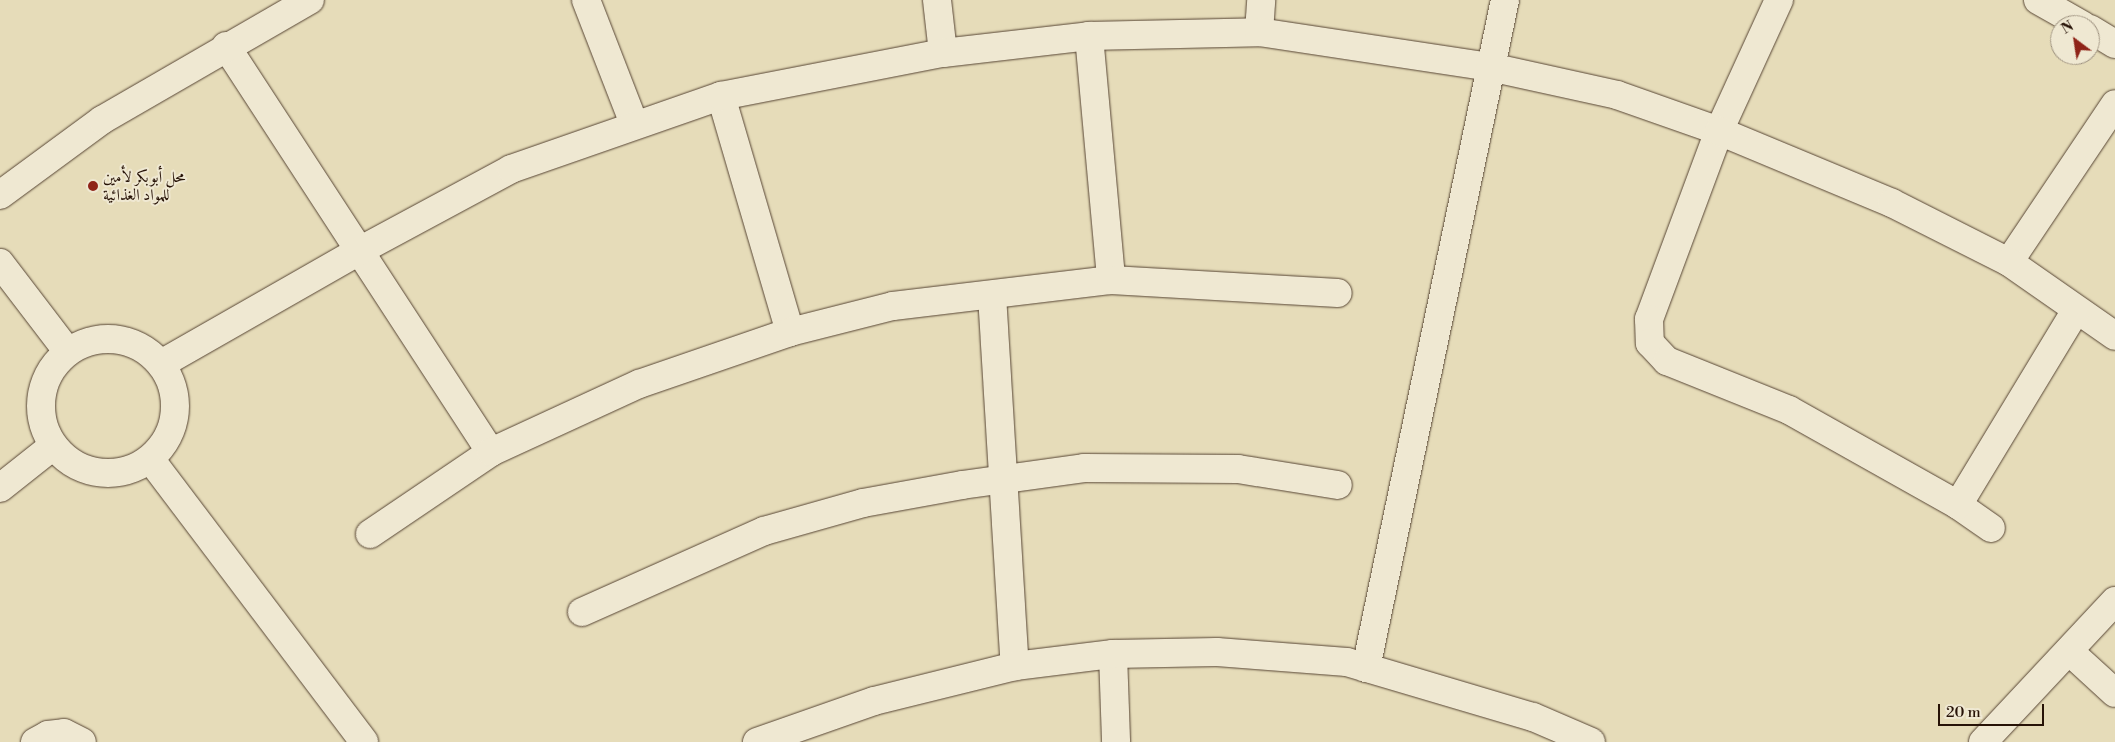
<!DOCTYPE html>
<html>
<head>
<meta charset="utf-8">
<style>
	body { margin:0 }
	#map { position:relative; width:2115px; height:742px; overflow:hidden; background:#e6dcb9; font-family:"Libre Bodoni",Amiri,serif }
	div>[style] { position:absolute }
	.roads { filter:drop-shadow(0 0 1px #574534) drop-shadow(0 0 1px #574534) }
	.minor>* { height:28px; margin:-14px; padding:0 14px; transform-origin:14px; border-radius:14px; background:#efe8d2 }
	.secondary>* { height:28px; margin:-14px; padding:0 14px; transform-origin:14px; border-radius:14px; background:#efe8d2 }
	.secondary>.ring { margin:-14px; padding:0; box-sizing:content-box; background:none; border:28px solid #efe8d2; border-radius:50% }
	.dots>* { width:14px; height:14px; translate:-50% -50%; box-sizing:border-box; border:2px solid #efe8d2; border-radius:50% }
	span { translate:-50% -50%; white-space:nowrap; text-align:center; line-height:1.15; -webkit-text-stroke:4px #efe8d2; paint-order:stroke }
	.poi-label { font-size:16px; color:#271307 }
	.left { translate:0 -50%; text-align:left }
	.north { position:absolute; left:2050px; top:15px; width:50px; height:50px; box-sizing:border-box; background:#efe8d2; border:1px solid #9f9381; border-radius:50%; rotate:329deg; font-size:14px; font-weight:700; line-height:20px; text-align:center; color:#271307 }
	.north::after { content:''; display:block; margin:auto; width:18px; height:22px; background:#8f2418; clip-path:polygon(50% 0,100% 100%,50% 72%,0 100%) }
	.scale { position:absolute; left:1938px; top:704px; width:106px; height:22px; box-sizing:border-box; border:2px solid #271307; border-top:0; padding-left:6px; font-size:15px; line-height:18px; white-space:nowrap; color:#271307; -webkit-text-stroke:4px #efe8d2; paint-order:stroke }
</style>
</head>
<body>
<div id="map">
	<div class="roads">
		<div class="minor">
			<div style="left:586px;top:0;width:133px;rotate:68.8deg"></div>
			<div style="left:937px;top:0;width:53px;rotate:83.5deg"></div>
			<div style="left:1779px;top:0;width:144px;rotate:114.6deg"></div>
			<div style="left:1719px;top:131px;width:201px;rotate:110.4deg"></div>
			<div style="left:1649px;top:319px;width:24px;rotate:88deg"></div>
			<div style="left:1650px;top:343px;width:25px;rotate:47deg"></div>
			<div style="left:1667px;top:361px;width:131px;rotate:21.9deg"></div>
			<div style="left:1789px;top:410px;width:194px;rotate:29.3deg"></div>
			<div style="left:1958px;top:505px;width:40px;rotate:34.9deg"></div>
			<div style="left:2038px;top:0;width:51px;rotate:29.6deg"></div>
			<div style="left:2090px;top:29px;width:29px;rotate:31deg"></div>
			<div style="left:1259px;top:32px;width:32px;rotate:-86deg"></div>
			<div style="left:1089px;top:36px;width:245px;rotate:84.8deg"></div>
			<div style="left:226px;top:46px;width:485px;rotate:56.9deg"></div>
			<div style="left:721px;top:96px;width:246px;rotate:73.7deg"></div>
			<div style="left:0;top:195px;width:127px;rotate:-36.3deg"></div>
			<div style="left:102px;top:120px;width:240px;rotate:-30deg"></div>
			<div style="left:2009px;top:262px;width:190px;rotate:-56.1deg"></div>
			<div style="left:992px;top:295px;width:372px;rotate:86.5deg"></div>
			<div style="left:161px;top:364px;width:228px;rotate:-29.7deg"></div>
			<div style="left:359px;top:251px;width:173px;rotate:-28.3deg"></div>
			<div style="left:511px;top:169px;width:222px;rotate:-19.2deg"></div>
			<div style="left:721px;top:96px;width:226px;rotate:-11deg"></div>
			<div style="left:943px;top:53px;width:147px;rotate:-6.6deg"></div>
			<div style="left:1089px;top:36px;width:170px;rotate:-1.3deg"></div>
			<div style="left:1259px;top:32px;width:234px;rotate:8.6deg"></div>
			<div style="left:1490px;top:67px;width:130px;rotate:12.4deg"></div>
			<div style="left:1617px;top:95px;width:108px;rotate:19.4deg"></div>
			<div style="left:1719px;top:131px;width:187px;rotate:22.6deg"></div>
			<div style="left:1892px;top:203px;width:131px;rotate:26.8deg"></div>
			<div style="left:2009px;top:262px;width:129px;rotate:34.9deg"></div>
			<div style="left:151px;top:460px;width:353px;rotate:52.9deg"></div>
			<div style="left:1958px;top:505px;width:228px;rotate:-58.8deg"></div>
			<div style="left:370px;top:534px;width:146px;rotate:-34.1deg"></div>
			<div style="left:491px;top:452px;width:163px;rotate:-24.7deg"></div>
			<div style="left:639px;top:384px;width:160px;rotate:-19deg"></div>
			<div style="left:790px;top:332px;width:106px;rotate:-14.2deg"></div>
			<div style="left:893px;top:306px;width:220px;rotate:-6.8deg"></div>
			<div style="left:1111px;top:280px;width:227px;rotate:3.3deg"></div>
			<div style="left:582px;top:612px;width:199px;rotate:-24deg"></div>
			<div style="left:764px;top:531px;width:103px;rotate:-15.8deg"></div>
			<div style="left:863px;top:503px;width:101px;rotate:-10.3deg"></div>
			<div style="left:962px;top:485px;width:123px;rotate:-7.9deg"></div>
			<div style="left:1084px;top:468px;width:154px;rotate:0.4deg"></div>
			<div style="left:1238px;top:469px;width:101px;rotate:9.1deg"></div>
			<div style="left:2069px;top:651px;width:62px;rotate:42.4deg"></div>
			<div style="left:1113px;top:654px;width:88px;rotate:88deg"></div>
			<div style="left:1366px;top:668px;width:682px;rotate:-78.25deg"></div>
			<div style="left:35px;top:742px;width:15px;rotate:-28deg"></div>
			<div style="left:48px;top:735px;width:16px;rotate:-7deg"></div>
			<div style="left:64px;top:733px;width:20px;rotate:27deg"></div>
			<div style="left:757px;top:742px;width:124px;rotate:-19.3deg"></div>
			<div style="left:874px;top:701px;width:145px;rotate:-13.9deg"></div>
			<div style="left:1015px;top:666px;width:99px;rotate:-7deg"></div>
			<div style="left:1113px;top:654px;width:104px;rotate:-1.1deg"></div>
			<div style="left:1217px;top:652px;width:130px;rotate:4.4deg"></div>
			<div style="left:1347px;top:662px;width:194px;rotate:16.5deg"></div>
			<div style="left:1533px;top:717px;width:63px;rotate:23.3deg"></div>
			<div style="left:1983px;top:742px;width:193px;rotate:-46.9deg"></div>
		</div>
		<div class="secondary">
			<div style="left:0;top:263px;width:112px;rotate:52.6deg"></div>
			<div class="ring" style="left:41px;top:339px;width:106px;height:106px"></div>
			<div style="left:0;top:488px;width:68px;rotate:-38.4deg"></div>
		</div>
	</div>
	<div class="dots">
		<div style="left:93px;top:186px;background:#8f2418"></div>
	</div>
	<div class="poi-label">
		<span class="left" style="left:103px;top:186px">محل أبوبكر لأمين<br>للمواد الغذائية</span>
	</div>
	<div class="north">N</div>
	<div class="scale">20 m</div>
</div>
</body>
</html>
